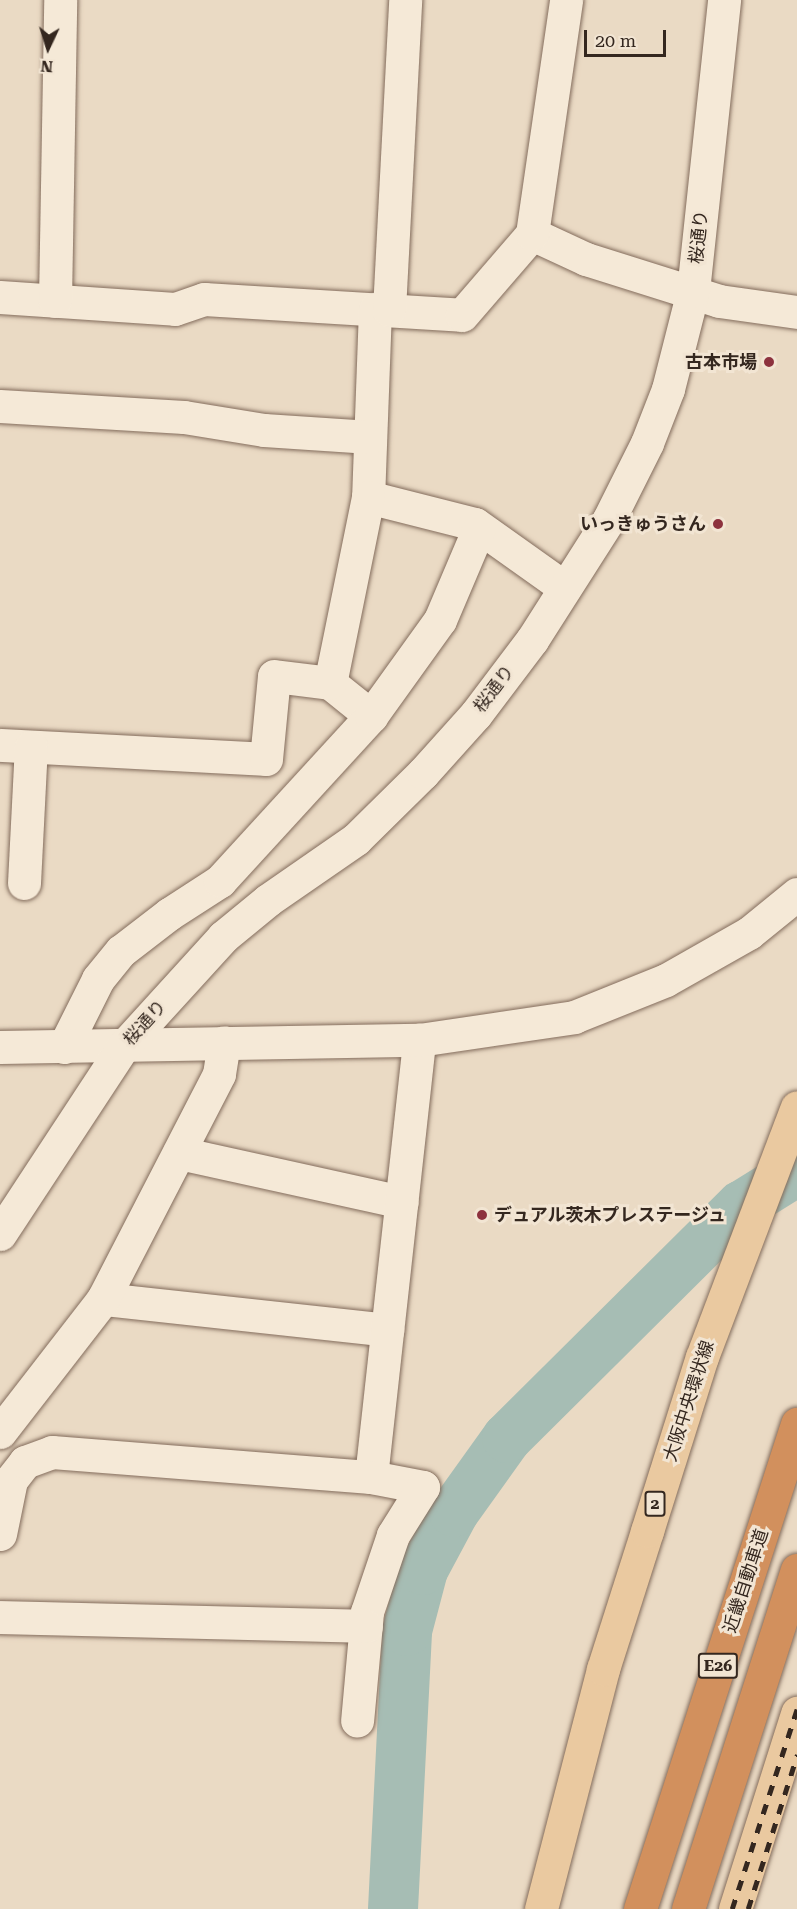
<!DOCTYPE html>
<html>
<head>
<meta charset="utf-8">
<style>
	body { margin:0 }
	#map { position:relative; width:797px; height:1909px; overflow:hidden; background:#eadac4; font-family:"Roboto Serif","Noto Sans JP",serif }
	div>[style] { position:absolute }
	.river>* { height:50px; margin:-25px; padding:0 25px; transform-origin:25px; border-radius:25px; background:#a6bdb4 }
	.roads { filter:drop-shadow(0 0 2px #836c5c) drop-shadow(0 0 2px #836c5c) }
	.street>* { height:33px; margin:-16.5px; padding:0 16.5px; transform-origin:16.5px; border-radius:16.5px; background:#f5e9d7 }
	.secondary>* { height:33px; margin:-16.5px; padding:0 16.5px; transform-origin:16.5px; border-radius:16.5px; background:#f5e9d7 }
	.primary>* { height:33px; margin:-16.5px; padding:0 16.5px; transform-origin:16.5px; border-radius:16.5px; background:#eac9a0 }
	.highway>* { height:33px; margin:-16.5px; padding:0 16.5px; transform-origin:16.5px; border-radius:16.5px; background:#d2905d }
	.rail>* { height:4.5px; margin-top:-2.25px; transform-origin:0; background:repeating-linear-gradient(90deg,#34271f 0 10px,transparent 0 20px) }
	.dots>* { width:16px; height:16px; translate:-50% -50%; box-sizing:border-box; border:3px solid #f2e5d3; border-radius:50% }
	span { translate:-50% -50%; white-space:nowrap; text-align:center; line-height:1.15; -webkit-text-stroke:6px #f2e5d3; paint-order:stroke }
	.shield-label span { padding:2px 4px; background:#f2e5d3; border:2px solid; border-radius:4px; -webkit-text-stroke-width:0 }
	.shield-label { font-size:16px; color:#34271f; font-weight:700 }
	.street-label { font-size:18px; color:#34271f }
	.poi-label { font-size:18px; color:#34271f; font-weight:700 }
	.right { translate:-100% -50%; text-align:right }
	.left { translate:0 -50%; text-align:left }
	.north { position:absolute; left:18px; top:18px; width:60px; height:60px; -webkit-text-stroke:4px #f2e5d3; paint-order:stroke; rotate:184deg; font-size:16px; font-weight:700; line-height:24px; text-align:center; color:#34271f }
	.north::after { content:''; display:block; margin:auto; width:21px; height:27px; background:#34271f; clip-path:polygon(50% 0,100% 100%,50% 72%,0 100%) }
	.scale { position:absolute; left:584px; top:30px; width:82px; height:27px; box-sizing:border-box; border:3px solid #34271f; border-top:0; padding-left:8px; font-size:18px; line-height:21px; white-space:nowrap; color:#34271f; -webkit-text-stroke:4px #f2e5d3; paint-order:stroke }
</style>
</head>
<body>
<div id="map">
	<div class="river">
		<div style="left:393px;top:1909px;width:278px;rotate:-87.1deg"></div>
		<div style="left:407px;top:1631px;width:63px;rotate:-75.3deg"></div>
		<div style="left:423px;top:1570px;width:66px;rotate:-61.9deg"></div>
		<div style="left:454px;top:1512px;width:91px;rotate:-54.4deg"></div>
		<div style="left:507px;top:1438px;width:330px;rotate:-44.8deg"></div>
		<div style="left:741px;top:1206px;width:66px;rotate:-32deg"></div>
	</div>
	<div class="roads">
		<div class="street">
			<div style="left:532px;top:234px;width:60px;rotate:24.8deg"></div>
			<div style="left:586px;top:259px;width:139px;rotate:17.5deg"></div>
			<div style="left:719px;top:301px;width:79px;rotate:8deg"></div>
			<div style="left:0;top:297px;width:175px;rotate:3.9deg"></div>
			<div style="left:175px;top:309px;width:31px;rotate:-19deg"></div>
			<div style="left:204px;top:299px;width:258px;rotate:3.5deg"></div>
			<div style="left:462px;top:315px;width:107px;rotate:-49.2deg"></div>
			<div style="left:532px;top:234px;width:236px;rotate:-81.7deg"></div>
			<div style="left:55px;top:301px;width:301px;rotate:-89deg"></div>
			<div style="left:375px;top:309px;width:188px;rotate:92.1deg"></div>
			<div style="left:368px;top:497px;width:110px;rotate:14.2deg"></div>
			<div style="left:475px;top:524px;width:110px;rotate:35.4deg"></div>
			<div style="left:389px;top:310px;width:310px;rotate:-87deg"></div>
			<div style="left:0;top:406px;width:184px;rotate:3.4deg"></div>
			<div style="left:184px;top:417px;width:81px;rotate:9.2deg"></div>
			<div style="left:264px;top:430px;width:106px;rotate:3.8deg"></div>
			<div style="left:368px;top:497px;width:190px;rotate:101.5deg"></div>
			<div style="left:330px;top:683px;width:53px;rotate:38.8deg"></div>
			<div style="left:0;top:745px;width:266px;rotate:3deg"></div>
			<div style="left:266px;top:759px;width:83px;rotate:-84.5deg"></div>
			<div style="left:274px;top:676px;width:56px;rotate:7.1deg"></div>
			<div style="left:24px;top:883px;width:136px;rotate:-87.1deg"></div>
			<div style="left:64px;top:1047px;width:76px;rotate:-63.4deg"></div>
			<div style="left:98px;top:979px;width:36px;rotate:-51deg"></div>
			<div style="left:121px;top:951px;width:61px;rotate:-37.6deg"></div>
			<div style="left:169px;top:914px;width:61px;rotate:-32.9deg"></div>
			<div style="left:220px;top:881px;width:224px;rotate:-47.5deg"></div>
			<div style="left:371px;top:716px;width:118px;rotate:-54.3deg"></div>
			<div style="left:440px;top:620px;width:100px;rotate:-67deg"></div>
			<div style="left:179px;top:1153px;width:228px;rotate:12.4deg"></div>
			<div style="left:103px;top:1299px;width:286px;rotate:6.2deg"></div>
			<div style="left:0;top:1432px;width:168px;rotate:-52.2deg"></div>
			<div style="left:103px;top:1299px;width:253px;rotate:-62.7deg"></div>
			<div style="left:219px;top:1074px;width:32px;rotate:-81deg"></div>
			<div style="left:371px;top:1477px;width:440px;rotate:-83.7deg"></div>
			<div style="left:0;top:1534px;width:55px;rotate:-78.5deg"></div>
			<div style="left:11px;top:1480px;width:23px;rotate:-52deg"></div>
			<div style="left:25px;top:1462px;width:29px;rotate:-20deg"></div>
			<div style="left:52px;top:1452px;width:320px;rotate:4.5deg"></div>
			<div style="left:371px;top:1477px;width:53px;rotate:10.9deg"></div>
			<div style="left:423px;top:1487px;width:57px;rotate:122deg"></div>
			<div style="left:393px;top:1535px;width:81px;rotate:108.7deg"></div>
			<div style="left:367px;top:1612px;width:109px;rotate:95.2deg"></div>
			<div style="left:0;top:1617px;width:366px;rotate:1.4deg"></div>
		</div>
		<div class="secondary">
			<div style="left:0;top:1047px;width:419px;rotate:-1deg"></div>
			<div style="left:419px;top:1040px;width:157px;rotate:-8.4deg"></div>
			<div style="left:574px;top:1017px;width:99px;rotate:-21.9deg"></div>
			<div style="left:666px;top:980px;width:95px;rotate:-29.5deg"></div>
			<div style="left:749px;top:933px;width:62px;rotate:-39.1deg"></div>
			<div style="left:0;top:1234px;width:224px;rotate:-56.7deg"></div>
			<div style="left:123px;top:1047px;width:149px;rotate:-47.7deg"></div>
			<div style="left:223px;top:937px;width:58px;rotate:-39.4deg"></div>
			<div style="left:268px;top:900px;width:107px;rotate:-34.7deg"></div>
			<div style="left:356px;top:839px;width:94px;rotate:-44.6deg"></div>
			<div style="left:423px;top:773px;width:79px;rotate:-48.1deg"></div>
			<div style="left:476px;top:714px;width:93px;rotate:-52.9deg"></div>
			<div style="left:532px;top:640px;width:143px;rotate:-57.5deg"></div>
			<div style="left:609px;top:519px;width:85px;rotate:-63.4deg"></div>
			<div style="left:647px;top:443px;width:58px;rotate:-68.7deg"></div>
			<div style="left:668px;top:389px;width:101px;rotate:-75.7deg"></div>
			<div style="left:693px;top:291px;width:293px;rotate:-83.9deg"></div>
		</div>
		<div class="primary">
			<div style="left:541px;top:1909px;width:248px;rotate:-75.5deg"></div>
			<div style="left:603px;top:1669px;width:145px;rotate:-72.3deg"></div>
			<div style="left:647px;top:1531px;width:182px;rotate:-72.5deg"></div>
			<div style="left:702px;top:1357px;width:267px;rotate:-69.2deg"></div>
			<div style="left:735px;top:1909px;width:206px;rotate:-72.4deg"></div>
		</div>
		<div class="highway">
			<div style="left:640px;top:1909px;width:510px;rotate:-72.06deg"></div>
			<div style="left:688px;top:1909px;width:356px;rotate:-72.2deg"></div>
		</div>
	</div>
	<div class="rail">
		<div style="left:732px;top:1909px;width:210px;rotate:-72deg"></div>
		<div style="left:748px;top:1909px;width:162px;rotate:-72.3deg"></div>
	</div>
	<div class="dots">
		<div style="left:769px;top:362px;background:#8d323e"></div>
		<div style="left:718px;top:524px;background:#8d323e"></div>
		<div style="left:482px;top:1215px;background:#8d323e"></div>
	</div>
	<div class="shield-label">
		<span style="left:655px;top:1504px">2</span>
		<span style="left:718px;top:1666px">E26</span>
	</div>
	<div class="street-label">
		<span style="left:699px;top:237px;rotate:-84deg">桜通り</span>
		<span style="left:494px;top:689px;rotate:-53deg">桜通り</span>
		<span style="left:145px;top:1023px;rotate:-48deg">桜通り</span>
		<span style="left:689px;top:1401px;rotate:-72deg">大阪中央環状線</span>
		<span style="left:746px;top:1581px;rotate:-72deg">近畿自動車道</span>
	</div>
	<div class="poi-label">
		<span class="right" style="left:757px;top:362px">古本市場</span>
		<span class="right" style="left:706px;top:524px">いっきゅうさん</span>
		<span class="left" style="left:494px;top:1215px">デュアル茨木プレステージュ</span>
	</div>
	<div class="north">N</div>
	<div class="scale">20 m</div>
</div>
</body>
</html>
